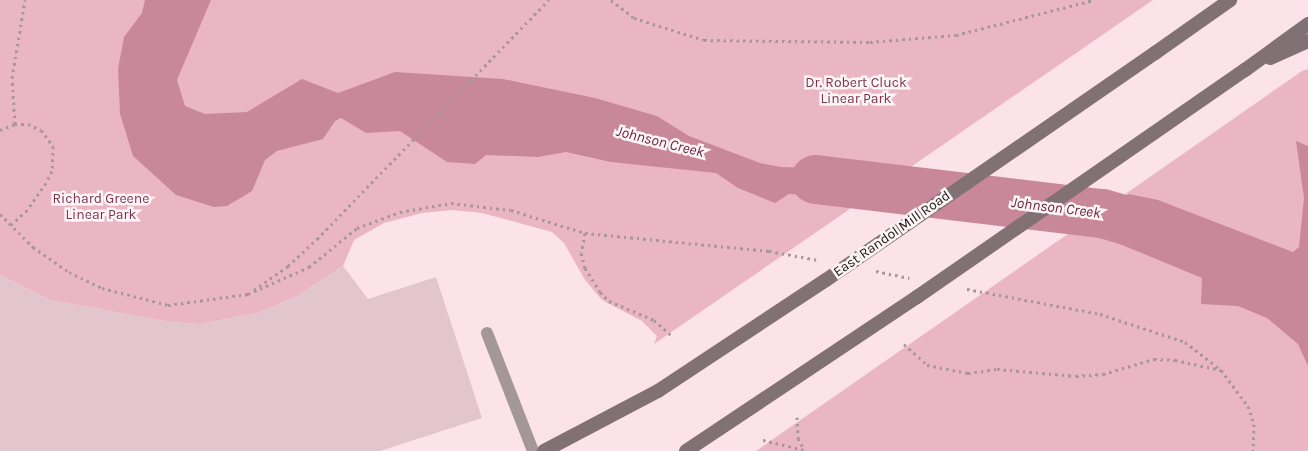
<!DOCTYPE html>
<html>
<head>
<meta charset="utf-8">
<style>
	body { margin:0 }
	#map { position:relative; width:1308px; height:451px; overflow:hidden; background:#fbe3e9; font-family:Karla,sans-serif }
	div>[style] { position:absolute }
	.green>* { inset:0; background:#eab6c3 }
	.water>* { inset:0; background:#c9889a }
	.river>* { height:49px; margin:-24.5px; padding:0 24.5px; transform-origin:24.5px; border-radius:24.5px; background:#c9889a }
	.building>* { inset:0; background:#e2c5cd }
	.path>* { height:3px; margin-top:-1.5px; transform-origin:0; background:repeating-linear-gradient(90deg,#a8969a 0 2.5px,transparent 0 6.5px) }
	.service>* { height:12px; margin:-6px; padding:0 6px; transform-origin:6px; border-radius:6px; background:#a4979a }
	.secondary>* { height:14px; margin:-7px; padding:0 7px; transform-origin:7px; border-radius:7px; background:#817074 }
	.secondary-bridge>* { height:14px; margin:-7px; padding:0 7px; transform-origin:7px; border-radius:7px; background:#817074 }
	span { translate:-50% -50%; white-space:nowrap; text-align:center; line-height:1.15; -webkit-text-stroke:5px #fcf6f7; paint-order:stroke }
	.park-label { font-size:14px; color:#80314d }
	.street-label { font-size:14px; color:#201619 }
	.water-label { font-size:15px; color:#70223f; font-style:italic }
</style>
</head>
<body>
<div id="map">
	<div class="green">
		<div style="clip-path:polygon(0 0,1153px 0,654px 344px,657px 336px,642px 321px,602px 300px,585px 280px,564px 243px,552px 232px,482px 213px,452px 210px,422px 213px,384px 223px,354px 240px,343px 266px,297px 296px,258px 313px,199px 324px,170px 322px,50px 300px,0 275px)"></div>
		<div style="clip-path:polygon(1308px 69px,1308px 451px,756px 451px,1302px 71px)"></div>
	</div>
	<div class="water">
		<div style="clip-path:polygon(145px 0,211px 0,177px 80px,185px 106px,205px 114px,247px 112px,302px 79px,338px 93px,395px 72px,503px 79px,595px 98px,657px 116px,689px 136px,760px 163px,781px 167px,905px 170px,851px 207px,833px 197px,789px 194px,775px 203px,738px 188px,716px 173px,611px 162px,566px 152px,538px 157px,486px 155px,475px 164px,447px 162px,400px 131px,366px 133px,341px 118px,335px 121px,323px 139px,277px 151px,265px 160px,252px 191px,227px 206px,214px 207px,176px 195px,133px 156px,120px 114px,118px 69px,124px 37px,142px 13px)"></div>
		<div style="clip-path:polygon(1296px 141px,1308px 146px,1308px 366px,1298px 344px,1267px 318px,1238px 306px,1201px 304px,1202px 278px,1081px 228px,1129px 194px,1158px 200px,1293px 252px,1299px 247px,1304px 198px)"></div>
	</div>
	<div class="river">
		<div style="left:815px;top:179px;width:289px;rotate:6.8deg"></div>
		<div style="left:1102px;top:213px;width:68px;rotate:16.3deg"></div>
	</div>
	<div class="building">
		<div style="clip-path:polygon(343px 266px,368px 299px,436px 277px,482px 418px,380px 451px,0 451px,0 275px,50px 300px,170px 322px,199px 324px,258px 313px,297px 296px)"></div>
	</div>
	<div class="path">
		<div style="left:611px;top:0;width:29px;rotate:38deg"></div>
		<div style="left:634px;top:18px;width:73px;rotate:17.4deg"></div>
		<div style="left:704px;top:40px;width:166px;rotate:0.7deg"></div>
		<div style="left:870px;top:42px;width:86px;rotate:-4.7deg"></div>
		<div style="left:956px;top:35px;width:141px;rotate:-14.3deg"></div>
		<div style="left:15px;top:124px;width:46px;rotate:-93.7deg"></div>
		<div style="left:12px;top:78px;width:79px;rotate:-80.5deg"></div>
		<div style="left:0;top:130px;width:16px;rotate:-22deg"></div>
		<div style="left:15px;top:124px;width:13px"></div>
		<div style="left:28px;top:124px;width:14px;rotate:25deg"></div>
		<div style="left:41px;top:130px;width:20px;rotate:53deg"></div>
		<div style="left:53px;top:146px;width:25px;rotate:92deg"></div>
		<div style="left:52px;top:171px;width:13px;rotate:117deg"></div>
		<div style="left:46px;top:183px;width:33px;rotate:125deg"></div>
		<div style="left:27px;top:210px;width:22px;rotate:137deg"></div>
		<div style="left:0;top:214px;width:47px;rotate:45deg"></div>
		<div style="left:33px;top:247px;width:44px;rotate:34.8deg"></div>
		<div style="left:69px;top:272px;width:37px;rotate:26deg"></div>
		<div style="left:102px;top:288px;width:68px;rotate:14.4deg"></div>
		<div style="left:168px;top:305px;width:81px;rotate:-7.8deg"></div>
		<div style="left:248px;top:294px;width:67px;rotate:-23.9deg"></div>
		<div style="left:309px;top:267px;width:62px;rotate:-39.1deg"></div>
		<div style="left:357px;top:228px;width:46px;rotate:-20.4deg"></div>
		<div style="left:400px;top:212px;width:52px;rotate:-10deg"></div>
		<div style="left:451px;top:203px;width:60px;rotate:6.7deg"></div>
		<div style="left:511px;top:210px;width:77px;rotate:17.3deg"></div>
		<div style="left:585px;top:233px;width:185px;rotate:5.6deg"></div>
		<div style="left:769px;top:251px;width:50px;rotate:10.4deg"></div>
		<div style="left:585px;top:233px;width:20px;rotate:101deg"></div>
		<div style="left:581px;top:253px;width:16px;rotate:75deg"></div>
		<div style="left:585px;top:268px;width:28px;rotate:58deg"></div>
		<div style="left:600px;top:292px;width:13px;rotate:45deg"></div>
		<div style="left:609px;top:301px;width:49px;rotate:22.9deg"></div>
		<div style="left:654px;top:320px;width:25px;rotate:42deg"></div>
		<div style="left:876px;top:271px;width:34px;rotate:12deg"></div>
		<div style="left:967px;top:289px;width:135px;rotate:10.6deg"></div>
		<div style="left:1100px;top:314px;width:89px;rotate:18.2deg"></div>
		<div style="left:1185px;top:342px;width:46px;rotate:37.9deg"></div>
		<div style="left:254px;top:290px;width:42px;rotate:-35.2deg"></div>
		<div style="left:288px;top:266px;width:40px;rotate:-43deg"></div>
		<div style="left:317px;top:239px;width:333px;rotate:-45.9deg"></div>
		<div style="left:904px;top:344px;width:31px;rotate:42deg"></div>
		<div style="left:927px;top:365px;width:42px;rotate:11deg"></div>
		<div style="left:968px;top:373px;width:29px;rotate:-8deg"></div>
		<div style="left:997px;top:369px;width:79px;rotate:5.1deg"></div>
		<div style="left:1076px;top:376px;width:27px;rotate:-4deg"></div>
		<div style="left:1103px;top:374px;width:53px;rotate:-16.4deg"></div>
		<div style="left:1154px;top:359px;width:21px;rotate:3deg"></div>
		<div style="left:1175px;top:360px;width:47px;rotate:12.3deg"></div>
		<div style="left:1221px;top:370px;width:45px;rotate:53.1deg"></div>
		<div style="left:1248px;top:406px;width:19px;rotate:72deg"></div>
		<div style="left:1254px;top:424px;width:27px;rotate:92deg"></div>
		<div style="left:797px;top:417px;width:21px;rotate:87deg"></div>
		<div style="left:798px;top:438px;width:13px;rotate:63deg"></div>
		<div style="left:763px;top:440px;width:42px;rotate:13.7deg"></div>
	</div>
	<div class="service">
		<div style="left:487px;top:333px;width:127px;rotate:68.7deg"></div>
	</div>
	<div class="secondary">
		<div style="left:1155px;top:53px;width:92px;rotate:-35.2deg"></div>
		<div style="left:1270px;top:58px;width:42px;rotate:-24.1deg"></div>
		<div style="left:1245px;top:70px;width:78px;rotate:-36.1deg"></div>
		<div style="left:544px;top:451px;width:129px;rotate:-27.8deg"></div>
		<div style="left:658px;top:391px;width:201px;rotate:-33.5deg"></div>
		<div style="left:686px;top:451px;width:278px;rotate:-33.7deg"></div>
	</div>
	<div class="secondary-bridge">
		<div style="left:826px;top:280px;width:400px;rotate:-34.6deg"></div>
		<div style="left:917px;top:297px;width:399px;rotate:-34.7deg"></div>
	</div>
	<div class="park-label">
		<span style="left:856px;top:91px">Dr. Robert Cluck<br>Linear Park</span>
		<span style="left:101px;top:207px">Richard Greene<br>Linear Park</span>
	</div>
	<div class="street-label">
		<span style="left:892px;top:234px;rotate:-35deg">East Randol Mill Road</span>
	</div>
	<div class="water-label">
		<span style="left:660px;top:142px;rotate:14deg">Johnson Creek</span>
		<span style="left:1056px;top:208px;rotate:7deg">Johnson Creek</span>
	</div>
</div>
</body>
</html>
